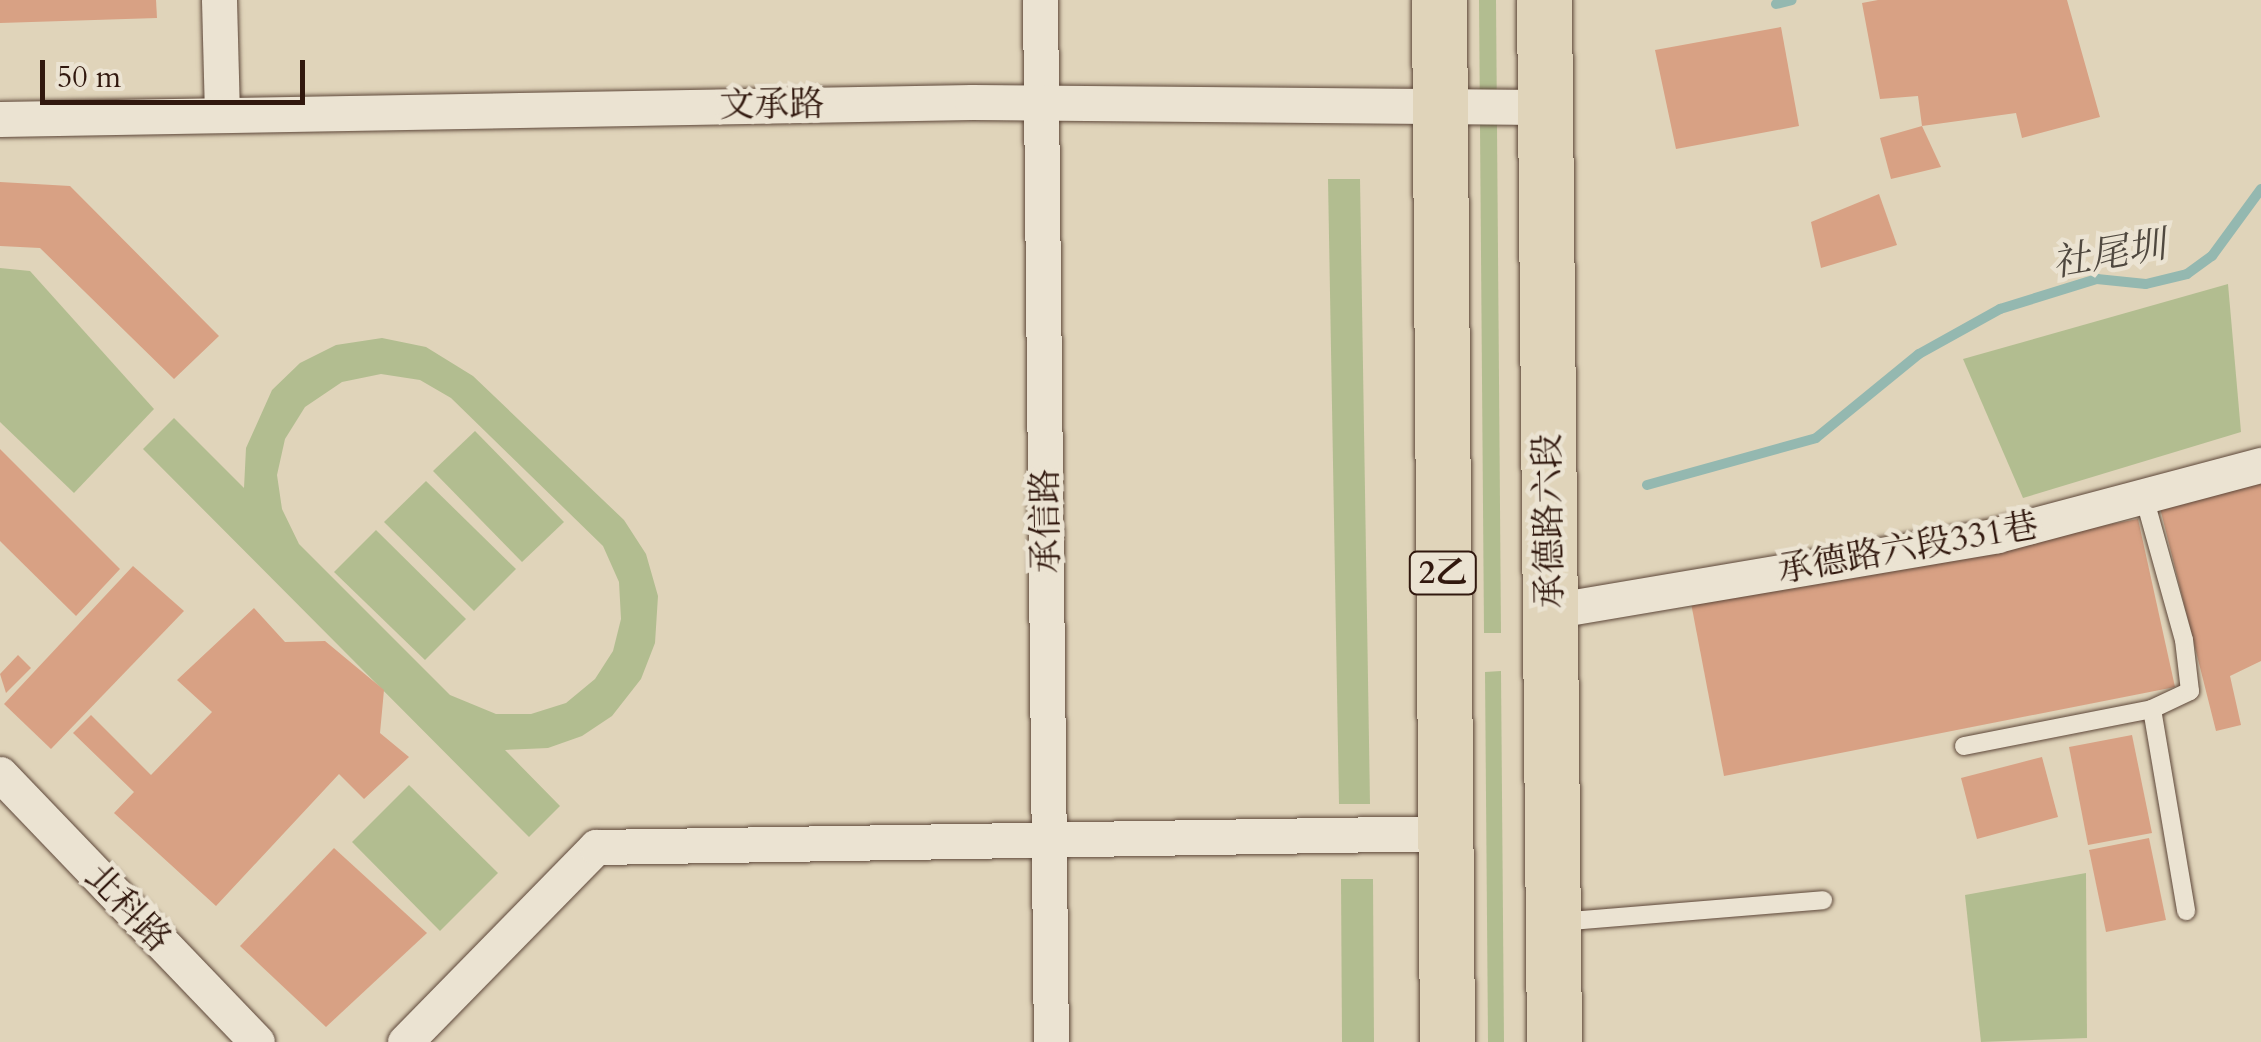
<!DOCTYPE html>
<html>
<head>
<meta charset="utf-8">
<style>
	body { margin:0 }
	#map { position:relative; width:2261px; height:1042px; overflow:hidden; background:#e0d4ba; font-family:Cardo,"Noto Serif TC",serif }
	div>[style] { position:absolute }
	.green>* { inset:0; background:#b2bd90 }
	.stream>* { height:10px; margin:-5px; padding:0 5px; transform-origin:5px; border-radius:5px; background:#94b8b0 }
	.building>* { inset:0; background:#d8a184 }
	.roads { filter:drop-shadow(0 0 2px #5d4739) drop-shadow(0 0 2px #5d4739) }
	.lane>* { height:18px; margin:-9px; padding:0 9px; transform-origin:9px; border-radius:9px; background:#ebe3d2 }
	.street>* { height:35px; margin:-17.5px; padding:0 17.5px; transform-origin:17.5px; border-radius:17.5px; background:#ebe3d2 }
	.primary>* { height:55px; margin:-27.5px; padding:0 27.5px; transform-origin:27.5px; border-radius:27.5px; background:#e0d4ba }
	span { translate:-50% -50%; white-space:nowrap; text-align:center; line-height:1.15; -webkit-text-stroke:9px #ebe3d2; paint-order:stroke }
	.shield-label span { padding:2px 8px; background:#ebe3d2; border:2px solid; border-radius:8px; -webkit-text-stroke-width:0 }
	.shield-label { font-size:32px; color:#31180e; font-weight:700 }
	.street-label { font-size:35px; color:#31180e }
	.water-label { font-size:38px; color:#4f483f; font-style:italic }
	.scale { position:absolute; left:40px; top:60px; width:265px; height:45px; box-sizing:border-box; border:5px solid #31180e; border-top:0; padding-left:12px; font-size:30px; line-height:35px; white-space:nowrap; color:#31180e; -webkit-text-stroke:8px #ebe3d2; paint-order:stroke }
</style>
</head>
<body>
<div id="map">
	<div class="green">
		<div style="clip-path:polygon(1479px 0,1496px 0,1501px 633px,1484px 633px)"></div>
		<div style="clip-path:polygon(1328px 179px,1360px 179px,1370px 804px,1339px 804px)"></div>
		<div style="clip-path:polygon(0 268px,30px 271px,154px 409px,74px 493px,0 422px)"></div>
		<div style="clip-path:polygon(2228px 284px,2241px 432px,2023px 498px,1963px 359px)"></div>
		<div style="clip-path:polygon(evenodd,382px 338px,426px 347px,473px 376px,624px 520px,646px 554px,658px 596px,655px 643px,641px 679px,612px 716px,582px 736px,548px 748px,505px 750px,560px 806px,529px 837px,143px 449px,174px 418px,244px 488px,246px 448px,272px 390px,300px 363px,336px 345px,382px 338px,381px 374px,420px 380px,451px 398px,603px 546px,619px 582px,621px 619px,613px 651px,595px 679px,566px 703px,531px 714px,496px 714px,450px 695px,299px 544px,282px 509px,277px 475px,285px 439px,305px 407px,342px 382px,381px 374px)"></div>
		<div style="clip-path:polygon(475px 431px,564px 522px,522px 562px,433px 471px)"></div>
		<div style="clip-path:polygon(426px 481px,516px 569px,474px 611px,384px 522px)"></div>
		<div style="clip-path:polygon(376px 530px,466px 619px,425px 660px,334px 572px)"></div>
		<div style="clip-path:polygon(1501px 671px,1504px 1042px,1488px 1042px,1485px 672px)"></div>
		<div style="clip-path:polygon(409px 785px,498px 873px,440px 931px,352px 842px)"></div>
		<div style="clip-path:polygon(2086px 873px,2087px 1038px,1981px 1042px,1965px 895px)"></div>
		<div style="clip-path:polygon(1341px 879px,1373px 879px,1374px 1042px,1342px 1042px)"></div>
	</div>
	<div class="stream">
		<div style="left:1776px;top:4px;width:16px;rotate:-14deg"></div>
		<div style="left:1647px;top:485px;width:175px;rotate:-15.5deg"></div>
		<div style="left:1816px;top:438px;width:133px;rotate:-39.2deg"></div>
		<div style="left:1919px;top:354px;width:93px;rotate:-29.1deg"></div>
		<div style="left:2000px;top:309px;width:102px;rotate:-17.2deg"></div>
		<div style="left:2097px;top:279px;width:49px;rotate:5.8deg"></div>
		<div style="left:2146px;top:284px;width:42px;rotate:-13.7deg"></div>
		<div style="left:2187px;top:274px;width:31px;rotate:-36deg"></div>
		<div style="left:2212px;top:256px;width:83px;rotate:-53.8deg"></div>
	</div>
	<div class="building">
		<div style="clip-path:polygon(0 0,156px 0,157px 18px,0 23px)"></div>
		<div style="clip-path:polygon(1878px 0,2067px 0,2100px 117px,2022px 138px,2016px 113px,1922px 126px,1918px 96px,1880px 99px,1862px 3px)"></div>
		<div style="clip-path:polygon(1781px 27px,1799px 126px,1676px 149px,1655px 50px)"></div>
		<div style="clip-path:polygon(1922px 126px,1941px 167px,1891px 179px,1880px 138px)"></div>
		<div style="clip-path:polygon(0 182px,70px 186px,219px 336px,174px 379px,40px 248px,0 246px)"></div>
		<div style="clip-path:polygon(1879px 194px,1897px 245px,1821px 268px,1811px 222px)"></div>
		<div style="clip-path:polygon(0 449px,120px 569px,76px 616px,0 541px)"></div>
		<div style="clip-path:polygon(2261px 481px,2261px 661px,2230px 676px,2241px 725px,2216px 731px,2160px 508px)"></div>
		<div style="clip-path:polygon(2138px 519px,2175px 687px,1724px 776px,1691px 603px)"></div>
		<div style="clip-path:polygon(133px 566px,184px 611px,51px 749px,4px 704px)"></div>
		<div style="clip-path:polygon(254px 608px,285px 642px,325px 641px,384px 690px,380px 733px,409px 757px,364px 799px,339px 774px,216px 906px,114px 813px,134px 792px,73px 733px,91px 715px,151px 775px,212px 712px,177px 680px)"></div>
		<div style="clip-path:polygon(18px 655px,31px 668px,6px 693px,0 674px)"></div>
		<div style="clip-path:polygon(2132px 735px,2152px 833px,2088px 845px,2069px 747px)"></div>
		<div style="clip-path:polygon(2042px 757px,2058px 817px,1977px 839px,1961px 778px)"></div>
		<div style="clip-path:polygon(2149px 838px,2166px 920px,2106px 932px,2089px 850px)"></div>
		<div style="clip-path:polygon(334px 848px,427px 933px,326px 1027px,240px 946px)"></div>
	</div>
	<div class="roads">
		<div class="lane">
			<div style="left:2152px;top:709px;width:205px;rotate:80.4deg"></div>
			<div style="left:1964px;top:746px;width:192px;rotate:-11.1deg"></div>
			<div style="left:2152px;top:709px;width:42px;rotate:-25.3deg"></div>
			<div style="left:2190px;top:691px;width:51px;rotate:-96.7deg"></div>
			<div style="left:2184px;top:640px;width:145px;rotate:-105.6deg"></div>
			<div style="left:1558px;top:922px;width:266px;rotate:-4.7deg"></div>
		</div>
		<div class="street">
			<div style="left:219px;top:0;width:111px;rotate:88.5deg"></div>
			<div style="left:1040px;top:0;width:1042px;rotate:89.4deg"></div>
			<div style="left:0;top:119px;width:972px;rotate:-1deg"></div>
			<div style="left:972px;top:102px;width:573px;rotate:0.5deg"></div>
			<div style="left:1550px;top:611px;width:453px;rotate:-9.6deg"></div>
			<div style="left:1997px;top:535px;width:273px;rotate:-14.9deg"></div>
			<div style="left:0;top:774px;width:371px;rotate:46.2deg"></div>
			<div style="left:405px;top:1042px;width:273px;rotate:-45.6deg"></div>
			<div style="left:596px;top:847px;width:849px;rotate:-0.94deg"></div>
		</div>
		<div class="primary">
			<div style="left:1439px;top:0;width:1042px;rotate:89.56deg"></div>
			<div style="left:1544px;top:0;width:1042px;rotate:89.45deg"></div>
		</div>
	</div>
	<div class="shield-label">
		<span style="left:1443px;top:573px">2乙</span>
	</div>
	<div class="street-label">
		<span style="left:772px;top:105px;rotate:-1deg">文承路</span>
		<span style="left:1046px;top:521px;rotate:-91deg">承信路</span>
		<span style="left:1549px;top:521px;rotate:-91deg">承德路六段</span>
		<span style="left:1908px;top:548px;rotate:-10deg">承德路六段331巷</span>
		<span style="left:128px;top:908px;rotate:46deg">北科路</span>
	</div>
	<div class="water-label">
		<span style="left:2109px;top:255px;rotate:-10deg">社尾圳</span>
	</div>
	<div class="scale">50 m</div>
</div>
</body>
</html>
